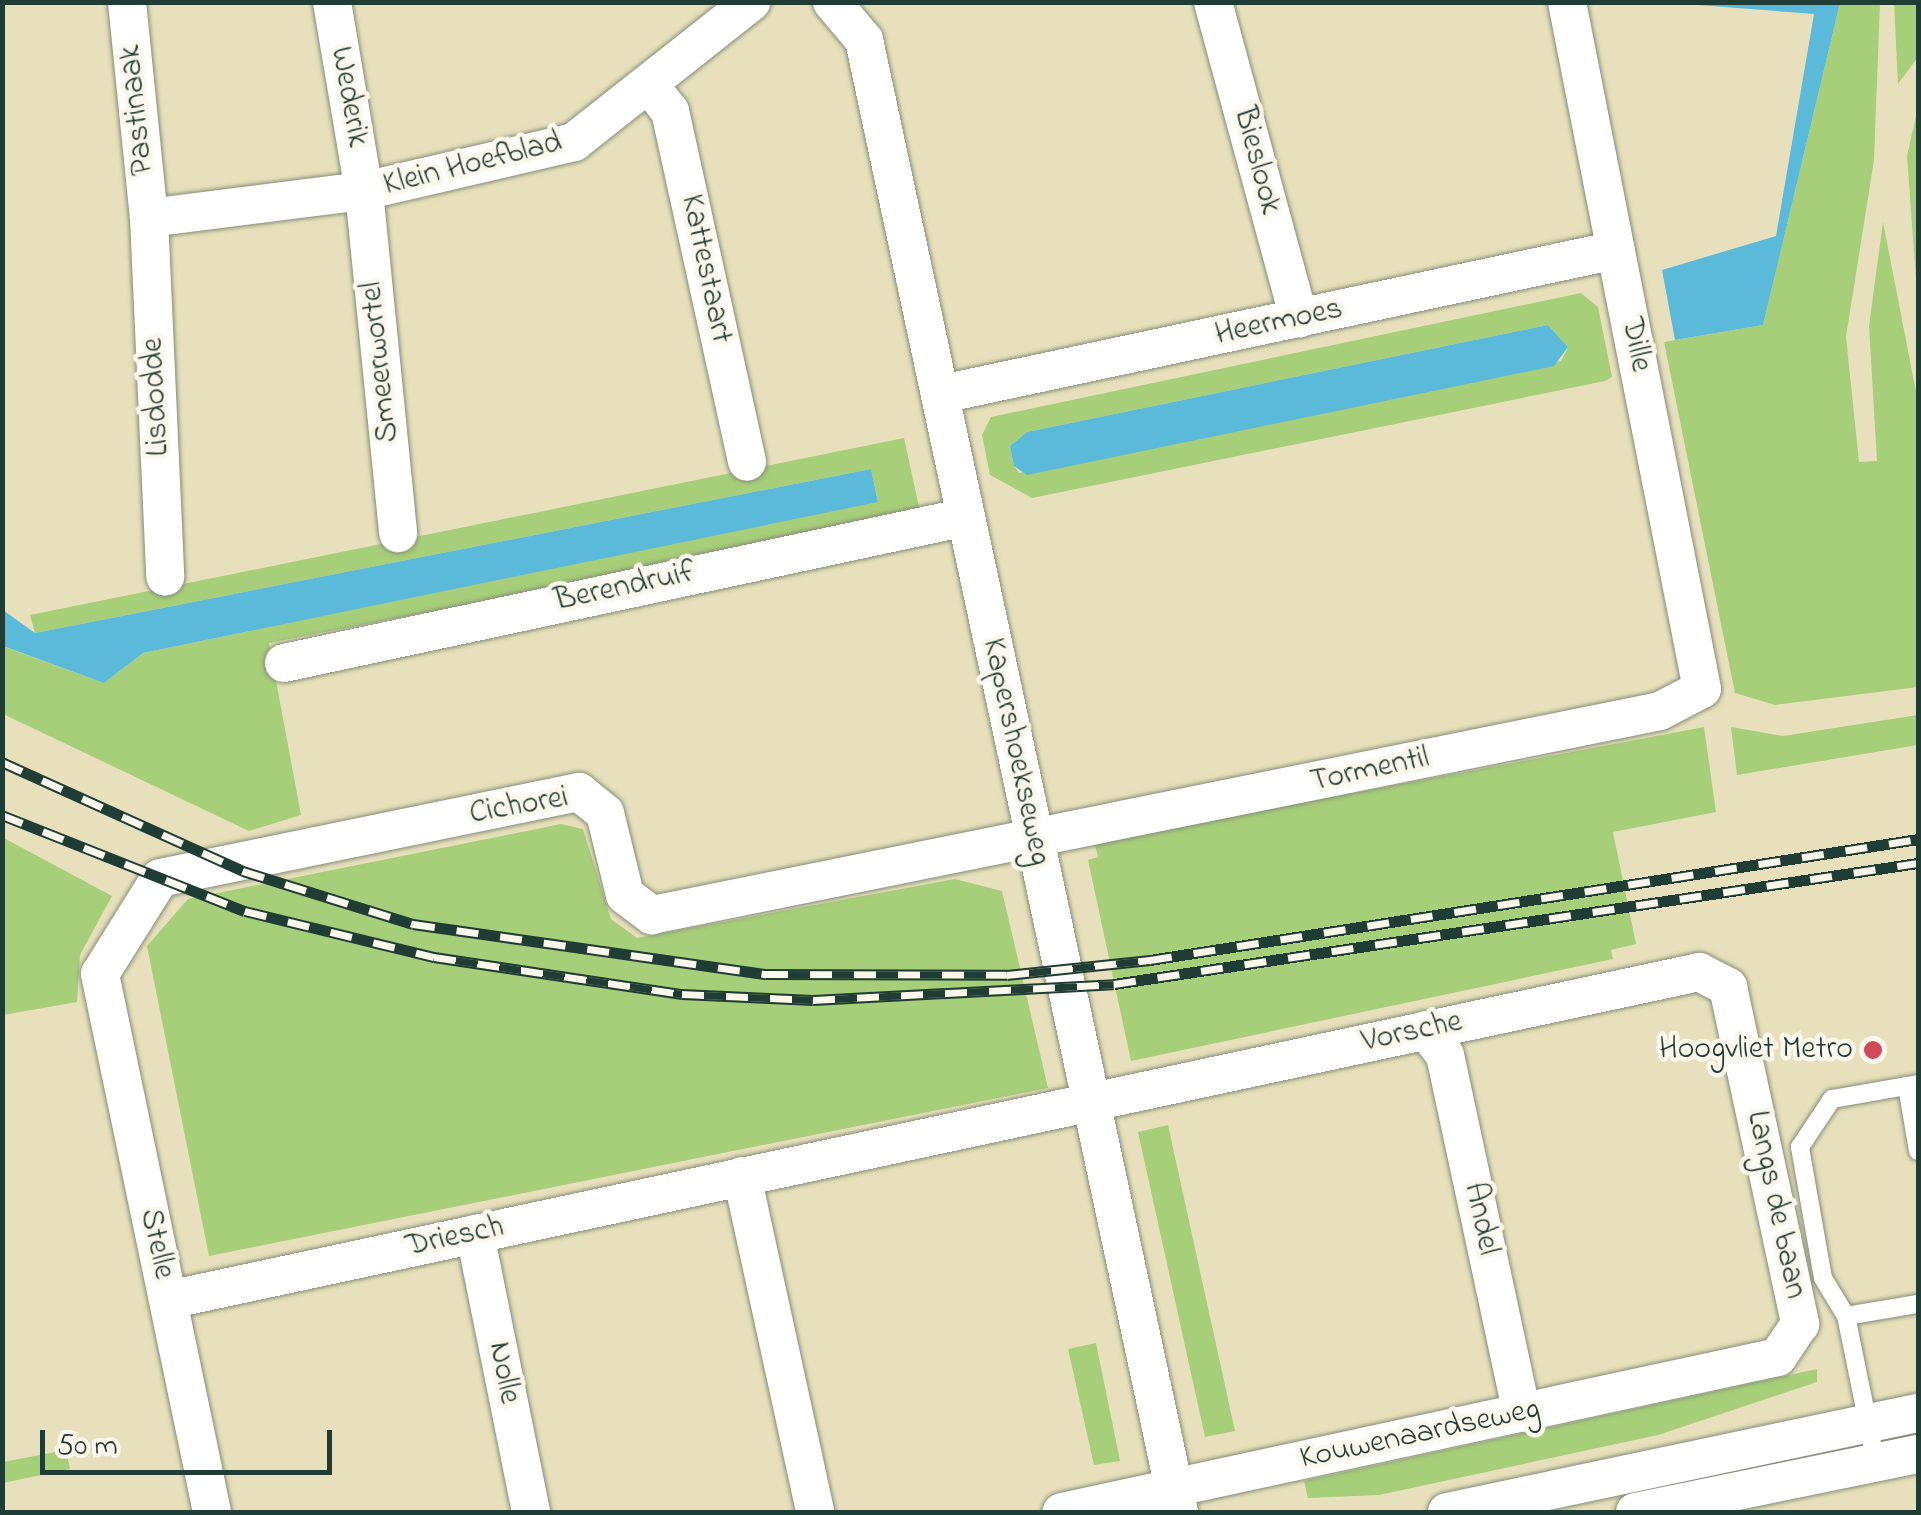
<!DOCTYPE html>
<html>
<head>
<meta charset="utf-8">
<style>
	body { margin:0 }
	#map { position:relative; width:1921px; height:1515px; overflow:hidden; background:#e8e0bc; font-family:"Indie Flower",sans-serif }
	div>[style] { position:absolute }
	.green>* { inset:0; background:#a7ce79 }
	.water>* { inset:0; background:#5bb9d9 }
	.roads { filter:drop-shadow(0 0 2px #848e78) drop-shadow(0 0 2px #848e78) }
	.lane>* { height:18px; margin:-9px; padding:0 9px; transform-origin:9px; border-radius:9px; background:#fff }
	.street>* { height:38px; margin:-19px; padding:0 19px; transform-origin:19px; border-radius:19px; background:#fff }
	.rail>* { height:11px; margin-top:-5.5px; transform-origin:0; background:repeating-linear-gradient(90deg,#fbf7ec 0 22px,#1f3d34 0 44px); box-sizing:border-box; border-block:2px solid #1f3d34 }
	.dots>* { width:28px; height:28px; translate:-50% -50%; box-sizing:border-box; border:5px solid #fbf7ec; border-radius:50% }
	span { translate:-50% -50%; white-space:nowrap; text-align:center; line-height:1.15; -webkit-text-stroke:9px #fbf7ec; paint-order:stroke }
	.street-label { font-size:32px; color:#1f3d34 }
	.poi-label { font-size:32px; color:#1f3d34 }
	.right { translate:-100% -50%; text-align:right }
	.frame { position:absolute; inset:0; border:5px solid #1f3d34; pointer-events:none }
	.scale { position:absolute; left:40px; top:1430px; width:292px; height:45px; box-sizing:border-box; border:5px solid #1f3d34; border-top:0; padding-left:12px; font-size:30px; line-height:35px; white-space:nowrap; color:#1f3d34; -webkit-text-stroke:8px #fbf7ec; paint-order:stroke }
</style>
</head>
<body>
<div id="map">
	<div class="green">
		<div style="clip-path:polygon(1840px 3px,1880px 3px,1874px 160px,1846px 337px,1859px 462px,1877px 461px,1869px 326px,1883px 222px,1918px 402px,1918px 687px,1775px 705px,1735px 693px,1664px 342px,1763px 325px)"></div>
		<div style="clip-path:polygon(1894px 3px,1918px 3px,1918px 57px,1898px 84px)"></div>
		<div style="clip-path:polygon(1918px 107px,1918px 306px,1907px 156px)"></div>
		<div style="clip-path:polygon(evenodd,1581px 293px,1598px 307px,1612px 377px,1605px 381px,1032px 498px,990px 475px,982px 435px,991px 417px,1581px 293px,1548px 325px,1568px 347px,1561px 361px,1019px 473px,1014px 466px,1010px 446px,1027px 432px,1548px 325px)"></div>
		<div style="clip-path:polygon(904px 438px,921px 516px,269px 643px,301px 815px,249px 831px,3px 714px,2px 646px,104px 683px,143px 653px,878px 501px,871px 469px,35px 633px,30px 615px)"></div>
		<div style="clip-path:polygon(1918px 715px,1918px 745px,1737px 775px,1731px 727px,1783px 736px)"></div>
		<div style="clip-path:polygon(1704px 727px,1716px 812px,1613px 832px,1636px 944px,1611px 950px,1613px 959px,1131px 1061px,1088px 860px,1098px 857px,1094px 842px)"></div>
		<div style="clip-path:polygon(561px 824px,583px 829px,611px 919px,637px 938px,955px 879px,1002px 891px,1048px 1088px,209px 1256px,147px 946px,188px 899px)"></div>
		<div style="clip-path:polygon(2px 837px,112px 896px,80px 955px,77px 1002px,3px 1015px)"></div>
		<div style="clip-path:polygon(1168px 1125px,1235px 1431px,1205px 1437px,1138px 1132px)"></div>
		<div style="clip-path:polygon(1096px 1343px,1120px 1461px,1094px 1465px,1068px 1349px)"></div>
		<div style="clip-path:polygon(1817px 1369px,1817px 1382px,1658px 1435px,1379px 1495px,1308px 1498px,1304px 1481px)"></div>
		<div style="clip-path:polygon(66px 1450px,70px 1469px,3px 1483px,3px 1462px)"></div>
	</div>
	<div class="water">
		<div style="clip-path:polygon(1672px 3px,1840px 3px,1763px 325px,1675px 340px,1662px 270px,1776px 236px,1814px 14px)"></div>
		<div style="clip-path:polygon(1548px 325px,1568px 347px,1554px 366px,1027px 475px,1014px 466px,1010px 446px,1027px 432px)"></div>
		<div style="clip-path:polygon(871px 469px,878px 502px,143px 653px,104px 683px,3px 646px,3px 610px,35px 633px)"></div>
	</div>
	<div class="roads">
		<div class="lane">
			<div style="left:1907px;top:1086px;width:66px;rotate:80.4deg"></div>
			<div style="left:1846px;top:1316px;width:73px;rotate:-9.5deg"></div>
			<div style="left:1876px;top:1463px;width:150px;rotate:-101.5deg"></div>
			<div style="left:1846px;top:1316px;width:44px;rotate:-121.2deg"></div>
			<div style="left:1823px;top:1278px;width:133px;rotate:-100deg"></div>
			<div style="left:1800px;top:1147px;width:58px;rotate:-56.3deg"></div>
			<div style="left:1832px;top:1099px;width:87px;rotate:-9.9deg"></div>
		</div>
		<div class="street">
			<div style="left:127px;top:2px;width:217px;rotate:84.2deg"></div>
			<div style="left:149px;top:218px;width:359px;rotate:87.4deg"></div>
			<div style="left:332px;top:2px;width:192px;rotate:80.4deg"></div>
			<div style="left:364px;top:191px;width:344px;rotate:84.3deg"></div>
			<div style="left:832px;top:2px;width:50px;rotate:49.9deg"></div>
			<div style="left:864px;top:40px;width:1505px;rotate:77.92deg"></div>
			<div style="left:1213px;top:2px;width:328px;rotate:74.8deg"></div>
			<div style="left:648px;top:84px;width:35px;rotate:51deg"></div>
			<div style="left:670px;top:111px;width:359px;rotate:77.6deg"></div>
			<div style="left:149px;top:218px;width:217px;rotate:-7.2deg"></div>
			<div style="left:364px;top:191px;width:216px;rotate:-13.1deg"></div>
			<div style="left:574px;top:142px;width:226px;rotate:-38.3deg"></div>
			<div style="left:942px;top:394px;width:689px;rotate:-12.06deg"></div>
			<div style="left:284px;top:663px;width:697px;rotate:-12.08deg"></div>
			<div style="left:1426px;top:1030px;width:31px;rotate:53deg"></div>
			<div style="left:1445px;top:1055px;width:366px;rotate:77.9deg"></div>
			<div style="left:742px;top:1176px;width:344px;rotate:77.7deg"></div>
			<div style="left:475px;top:1234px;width:284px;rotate:78.6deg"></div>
			<div style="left:168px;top:1300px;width:1566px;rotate:-12.09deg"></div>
			<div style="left:1699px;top:972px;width:33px;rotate:27deg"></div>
			<div style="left:1728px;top:987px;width:345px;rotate:77.9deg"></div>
			<div style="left:1800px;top:1324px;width:40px;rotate:124deg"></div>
			<div style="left:1778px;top:1357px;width:733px;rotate:167.79deg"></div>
			<div style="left:212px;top:1512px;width:550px;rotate:-101.76deg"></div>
			<div style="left:100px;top:974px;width:113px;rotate:-58deg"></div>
			<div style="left:160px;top:878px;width:428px;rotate:-11.6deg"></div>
			<div style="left:579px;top:792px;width:33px;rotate:39deg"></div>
			<div style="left:605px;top:813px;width:84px;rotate:76.3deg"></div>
			<div style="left:625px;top:895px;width:34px;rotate:37deg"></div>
			<div style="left:652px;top:915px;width:1028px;rotate:-11.44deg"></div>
			<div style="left:1660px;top:711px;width:47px;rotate:-27.6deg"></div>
			<div style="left:1702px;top:689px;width:700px;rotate:-101.12deg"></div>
			<div style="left:1447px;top:1512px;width:481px;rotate:-11.9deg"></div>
			<div style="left:1635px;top:1512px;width:289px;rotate:-11.6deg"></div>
		</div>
	</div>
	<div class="rail">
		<div style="left:2px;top:762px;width:265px;rotate:24.3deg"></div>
		<div style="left:243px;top:871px;width:178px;rotate:17.3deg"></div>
		<div style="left:413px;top:924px;width:357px;rotate:8.1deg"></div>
		<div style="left:766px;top:974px;width:241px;rotate:0.2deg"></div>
		<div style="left:1007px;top:975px;width:144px;rotate:-6deg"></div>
		<div style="left:1150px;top:960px;width:777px;rotate:-8.95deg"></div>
		<div style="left:2px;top:815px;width:261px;rotate:21.6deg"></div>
		<div style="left:245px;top:911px;width:195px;rotate:13.7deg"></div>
		<div style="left:434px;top:957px;width:251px;rotate:8.5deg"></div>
		<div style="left:682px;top:994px;width:131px;rotate:2.6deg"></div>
		<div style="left:813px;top:1000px;width:301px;rotate:-3deg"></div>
		<div style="left:1114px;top:984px;width:813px;rotate:-8.56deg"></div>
	</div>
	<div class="dots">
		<div style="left:1873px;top:1050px;background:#d1495b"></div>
	</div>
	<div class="street-label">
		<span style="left:348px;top:97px;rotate:80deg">Wederik</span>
		<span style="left:138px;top:110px;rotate:-96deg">Pastinaak</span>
		<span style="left:1256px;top:161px;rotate:75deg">Bieslook</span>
		<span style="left:473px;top:165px;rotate:-14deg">Klein Hoefblad</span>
		<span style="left:705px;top:269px;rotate:78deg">Kattestaart</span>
		<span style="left:1279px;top:323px;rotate:-12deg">Heermoes</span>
		<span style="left:1635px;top:345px;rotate:79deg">Dille</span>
		<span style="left:381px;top:362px;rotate:-96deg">Smeerwortel</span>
		<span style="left:157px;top:397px;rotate:-93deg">Lisdodde</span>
		<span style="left:625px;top:588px;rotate:-12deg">Berendruif</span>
		<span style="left:1015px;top:752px;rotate:78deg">Kapershoekseweg</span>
		<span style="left:1370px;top:771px;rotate:-12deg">Tormentil</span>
		<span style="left:519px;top:807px;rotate:-10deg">Cichorei</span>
		<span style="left:1412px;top:1033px;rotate:-12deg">Vorsche</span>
		<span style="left:1775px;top:1205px;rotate:78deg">Langs de baan</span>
		<span style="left:1480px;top:1219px;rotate:78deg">Andel</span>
		<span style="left:455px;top:1238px;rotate:-12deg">Driesch</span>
		<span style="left:156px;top:1244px;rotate:78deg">Stelle</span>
		<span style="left:503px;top:1373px;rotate:79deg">Nolle</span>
		<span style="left:1420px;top:1435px;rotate:-12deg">Kouwenaardseweg</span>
	</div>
	<div class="poi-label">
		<span class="right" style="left:1853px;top:1050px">Hoogvliet Metro</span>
	</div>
	<div class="frame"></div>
	<div class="scale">50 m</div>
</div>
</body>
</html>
